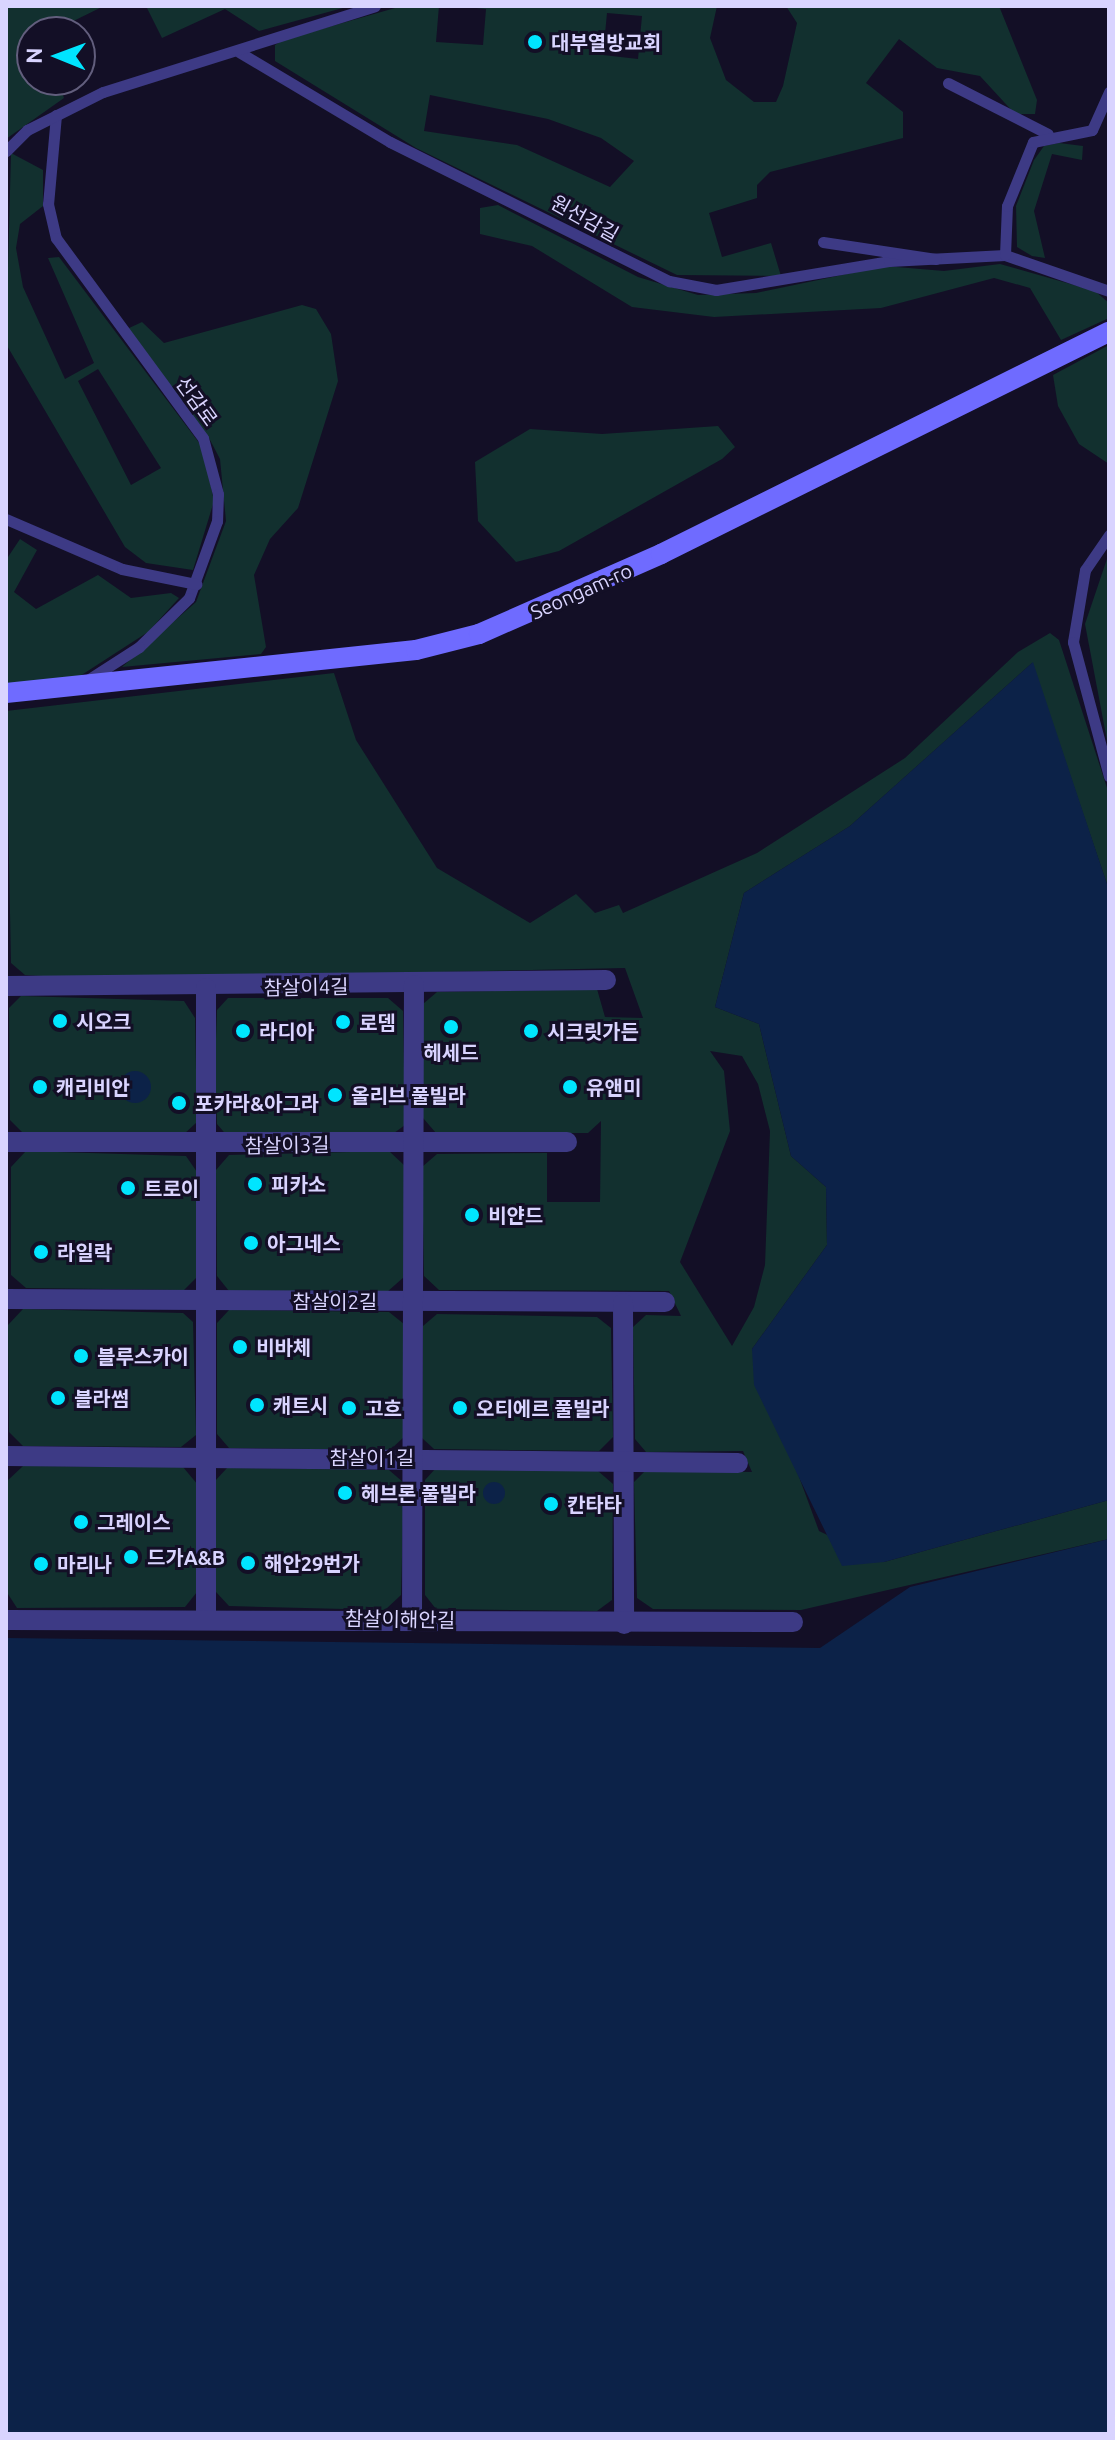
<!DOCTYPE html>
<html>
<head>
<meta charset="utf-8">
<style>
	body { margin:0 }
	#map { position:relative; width:1115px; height:2440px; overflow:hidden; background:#130f26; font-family:Ubuntu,"Noto Sans KR",sans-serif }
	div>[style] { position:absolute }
	.green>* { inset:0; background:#12302f }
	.water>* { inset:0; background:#0c2248 }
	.round { border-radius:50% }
	.lane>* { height:11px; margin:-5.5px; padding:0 5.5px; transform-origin:5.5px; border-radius:5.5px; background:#3d3a85 }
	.street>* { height:20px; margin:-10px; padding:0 10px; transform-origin:10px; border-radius:10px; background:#3d3a85 }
	.secondary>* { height:20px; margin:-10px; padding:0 10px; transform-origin:10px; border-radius:10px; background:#6f6bff }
	.dots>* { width:22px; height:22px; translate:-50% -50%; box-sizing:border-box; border:4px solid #130f26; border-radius:50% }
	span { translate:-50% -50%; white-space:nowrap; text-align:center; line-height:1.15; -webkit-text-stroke:6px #130f26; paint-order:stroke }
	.poi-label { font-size:20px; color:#d9d4ff; font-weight:700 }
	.left { translate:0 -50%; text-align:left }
	.street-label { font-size:20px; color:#d9d4ff }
	.frame { position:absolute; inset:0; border:8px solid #d9d4ff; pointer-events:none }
	.north { position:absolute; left:16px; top:16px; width:80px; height:80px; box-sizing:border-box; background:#130f26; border:2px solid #625e7d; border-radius:50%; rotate:271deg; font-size:22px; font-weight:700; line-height:32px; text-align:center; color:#d9d4ff }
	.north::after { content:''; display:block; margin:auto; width:28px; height:36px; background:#00e5ff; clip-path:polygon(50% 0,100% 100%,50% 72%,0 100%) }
</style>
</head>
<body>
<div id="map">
	<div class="green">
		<div style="clip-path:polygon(6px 6px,104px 6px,51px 32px,32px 32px,32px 80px,58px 80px,64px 98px,6px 139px)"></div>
		<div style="clip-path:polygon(146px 6px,350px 6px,259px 31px,225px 9px,162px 38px)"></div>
		<div style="clip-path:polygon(evenodd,402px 6px,439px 6px,436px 42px,483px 45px,486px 9px,456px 6px,717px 6px,710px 38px,726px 80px,754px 102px,776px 102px,783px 86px,797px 23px,786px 6px,999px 6px,1037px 100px,1035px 114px,1015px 114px,980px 76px,937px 68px,899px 39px,866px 83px,903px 112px,903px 138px,770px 172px,757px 185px,757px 198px,709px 213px,722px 257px,771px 243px,781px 276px,677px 275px,416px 148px,275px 61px,275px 45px,283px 40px,402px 6px,607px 13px,642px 16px,638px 59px,603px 55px,607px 13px,402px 6px,430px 95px,548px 119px,601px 138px,634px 161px,610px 187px,517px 145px,424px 131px,430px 95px)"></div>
		<div style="clip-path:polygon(1059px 143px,1083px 146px,1082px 160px,1052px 154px,1034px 211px,1045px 258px,1032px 256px,1017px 247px,1016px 206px,1034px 160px,1044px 146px)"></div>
		<div style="clip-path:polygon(evenodd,11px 153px,43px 170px,43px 206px,20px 224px,16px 248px,23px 287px,65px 379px,94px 363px,48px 258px,59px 257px,203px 448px,214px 501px,193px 570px,146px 563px,125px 547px,6px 344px,11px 153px,98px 369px,161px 468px,131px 485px,78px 381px,98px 369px)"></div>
		<div style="clip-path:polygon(498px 205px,638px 277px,698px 295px,756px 293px,885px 266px,944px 271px,1000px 264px,1095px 291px,1109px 303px,1109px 318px,1061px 340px,1030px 288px,994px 278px,881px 308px,714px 317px,632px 307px,532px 246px,480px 234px,480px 208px)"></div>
		<div style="clip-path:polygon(302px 305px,316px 309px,331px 334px,338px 381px,298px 508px,270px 539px,254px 575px,266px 647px,261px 654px,122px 667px,196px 602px,226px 521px,220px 459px,209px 438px,127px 329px,142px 322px,164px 343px)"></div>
		<div style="clip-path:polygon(1109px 345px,1109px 464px,1079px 444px,1058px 406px,1053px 375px)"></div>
		<div style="clip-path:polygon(718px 426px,735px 447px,722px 459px,559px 551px,516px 562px,478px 521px,475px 462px,530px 429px,602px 434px)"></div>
		<div style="clip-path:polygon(20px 539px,37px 550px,14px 592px,36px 609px,98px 575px,131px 598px,171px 593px,179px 598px,148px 632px,80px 676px,6px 686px,6px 560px)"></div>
		<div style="clip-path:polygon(1109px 553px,1109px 751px,1085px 624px)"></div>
		<div style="clip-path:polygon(evenodd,1050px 633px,1059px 640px,1109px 794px,1109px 890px,1032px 663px,850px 826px,744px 893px,715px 1007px,759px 1024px,791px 1156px,826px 1187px,827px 1245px,752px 1349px,819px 1531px,884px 1562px,1109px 1500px,1109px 1539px,801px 1610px,653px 1609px,637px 1598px,634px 1482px,645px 1471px,752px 1472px,743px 1451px,646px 1452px,635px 1439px,633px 1327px,646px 1315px,681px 1316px,669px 1291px,439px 1290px,424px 1276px,422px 1167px,437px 1154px,547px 1153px,547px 1202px,600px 1202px,601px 1121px,588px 1133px,436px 1133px,423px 1118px,423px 1004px,437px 992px,597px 989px,605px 1017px,643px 1018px,625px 968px,96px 979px,25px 975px,11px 963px,6px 711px,334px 673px,356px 740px,437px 868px,530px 923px,576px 894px,595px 913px,619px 905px,623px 913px,757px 853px,905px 758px,1018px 652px,1050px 633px,710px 1051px,742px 1056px,758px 1084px,770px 1131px,765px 1265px,754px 1307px,732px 1346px,680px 1262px,730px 1131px,724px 1071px,710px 1051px)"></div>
		<div style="clip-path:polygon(21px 996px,184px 1001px,195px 1018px,197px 1122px,183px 1135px,24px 1134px,10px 1120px,9px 1008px)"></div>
		<div style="clip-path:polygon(228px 998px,388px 998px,403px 1011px,405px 1125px,390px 1136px,229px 1138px,217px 1124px,215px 1067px,217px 1010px)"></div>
		<div style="clip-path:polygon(26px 1151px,186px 1156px,197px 1172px,197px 1277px,184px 1290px,26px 1288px,11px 1275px,11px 1167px)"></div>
		<div style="clip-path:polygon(389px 1151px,405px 1166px,404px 1277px,387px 1292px,229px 1291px,217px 1276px,216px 1170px,229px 1155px)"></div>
		<div style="clip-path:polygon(23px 1309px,183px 1313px,193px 1322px,196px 1435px,181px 1447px,23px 1446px,9px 1432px,8px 1325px)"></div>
		<div style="clip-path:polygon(229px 1310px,389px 1312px,404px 1324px,404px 1437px,390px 1450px,229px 1448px,217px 1434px,217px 1323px)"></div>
		<div style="clip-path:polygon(437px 1314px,597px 1317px,611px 1328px,613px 1437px,599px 1451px,434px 1449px,422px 1438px,423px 1326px)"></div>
		<div style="clip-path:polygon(23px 1466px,183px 1467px,198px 1485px,197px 1592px,185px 1607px,17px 1608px,6px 1591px,6px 1482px)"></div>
		<div style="clip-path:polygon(227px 1468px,389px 1470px,404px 1483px,401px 1595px,385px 1610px,229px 1606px,216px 1592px,215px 1481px)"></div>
		<div style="clip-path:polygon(436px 1468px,598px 1471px,613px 1484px,612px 1600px,597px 1611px,436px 1609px,425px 1595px,425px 1480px)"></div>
	</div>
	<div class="water">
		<div style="clip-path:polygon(1033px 662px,1109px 890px,1109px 1500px,884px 1562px,842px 1566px,754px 1385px,752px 1349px,827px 1245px,826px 1187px,791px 1156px,759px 1024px,715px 1007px,744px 893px,850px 826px)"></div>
		<div class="round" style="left:119px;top:1071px;width:32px;height:32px"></div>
		<div class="round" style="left:483px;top:1482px;width:22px;height:22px"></div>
		<div style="clip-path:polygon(1109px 1539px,1109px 2434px,6px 2434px,6px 1638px,820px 1648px,910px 1587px)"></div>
	</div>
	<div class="lane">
		<div style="left:239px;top:52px;width:176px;rotate:30.8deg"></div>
		<div style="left:390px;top:142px;width:312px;rotate:26.5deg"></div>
		<div style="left:669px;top:281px;width:48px;rotate:10.8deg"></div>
		<div style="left:716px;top:290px;width:175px;rotate:-9.5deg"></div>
		<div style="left:889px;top:261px;width:116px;rotate:-3deg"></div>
		<div style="left:1005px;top:255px;width:110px;rotate:19.1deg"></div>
		<div style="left:948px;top:83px;width:112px;rotate:27deg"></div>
		<div style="left:56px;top:115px;width:89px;rotate:95.1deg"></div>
		<div style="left:48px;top:204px;width:35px;rotate:77deg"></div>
		<div style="left:56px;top:238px;width:248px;rotate:53.7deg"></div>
		<div style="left:203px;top:438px;width:58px;rotate:75deg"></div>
		<div style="left:218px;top:494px;width:27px;rotate:92deg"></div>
		<div style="left:217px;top:521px;width:82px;rotate:110deg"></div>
		<div style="left:189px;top:598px;width:70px;rotate:135.6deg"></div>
		<div style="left:139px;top:647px;width:59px;rotate:147.4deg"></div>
		<div style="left:6px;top:151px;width:30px;rotate:-45deg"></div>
		<div style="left:27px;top:130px;width:85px;rotate:-26.6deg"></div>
		<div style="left:103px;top:92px;width:285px;rotate:-17.5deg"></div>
		<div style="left:823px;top:242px;width:114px;rotate:8.6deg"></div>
		<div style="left:1005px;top:255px;width:49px;rotate:-87.7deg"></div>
		<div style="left:1007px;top:206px;width:69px;rotate:-67.9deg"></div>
		<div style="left:1033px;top:142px;width:60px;rotate:-11.5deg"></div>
		<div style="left:1092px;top:130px;width:42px;rotate:-65.9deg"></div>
		<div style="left:6px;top:519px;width:126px;rotate:23.3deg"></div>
		<div style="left:122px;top:569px;width:76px;rotate:11.5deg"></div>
		<div style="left:1109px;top:535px;width:42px;rotate:124.4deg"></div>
		<div style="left:1085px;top:570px;width:73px;rotate:99.5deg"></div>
		<div style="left:1073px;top:642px;width:139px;rotate:75deg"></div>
	</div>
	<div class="street">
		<div style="left:6px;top:986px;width:600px;rotate:-0.57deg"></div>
		<div style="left:6px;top:1142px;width:561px"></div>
		<div style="left:6px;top:1299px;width:659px;rotate:0.26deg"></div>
		<div style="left:623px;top:1303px;width:321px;rotate:89.8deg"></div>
		<div style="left:6px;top:1456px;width:732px;rotate:0.55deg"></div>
		<div style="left:206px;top:1619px;width:631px;rotate:-90deg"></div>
		<div style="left:412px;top:1619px;width:634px;rotate:-89.82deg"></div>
		<div style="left:6px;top:1620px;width:787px;rotate:0.15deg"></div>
	</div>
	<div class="secondary">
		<div style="left:6px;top:693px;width:412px;rotate:-6deg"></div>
		<div style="left:416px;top:650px;width:65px;rotate:-14.3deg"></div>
		<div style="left:479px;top:634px;width:199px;rotate:-23.7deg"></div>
		<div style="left:661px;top:554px;width:500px;rotate:-26.4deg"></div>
	</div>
	<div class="dots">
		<div style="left:535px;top:42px;background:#00e5ff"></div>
		<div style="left:60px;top:1021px;background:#00e5ff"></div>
		<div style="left:343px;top:1022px;background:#00e5ff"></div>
		<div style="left:451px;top:1027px;background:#00e5ff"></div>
		<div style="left:243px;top:1031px;background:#00e5ff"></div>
		<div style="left:531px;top:1031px;background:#00e5ff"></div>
		<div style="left:40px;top:1087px;background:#00e5ff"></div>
		<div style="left:570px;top:1087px;background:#00e5ff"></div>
		<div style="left:335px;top:1095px;background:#00e5ff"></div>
		<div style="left:179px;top:1103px;background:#00e5ff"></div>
		<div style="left:255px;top:1184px;background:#00e5ff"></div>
		<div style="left:128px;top:1188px;background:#00e5ff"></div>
		<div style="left:472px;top:1215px;background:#00e5ff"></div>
		<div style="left:251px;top:1243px;background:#00e5ff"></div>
		<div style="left:41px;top:1252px;background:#00e5ff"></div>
		<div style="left:240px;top:1347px;background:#00e5ff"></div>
		<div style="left:81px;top:1356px;background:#00e5ff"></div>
		<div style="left:58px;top:1398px;background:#00e5ff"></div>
		<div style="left:257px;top:1405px;background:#00e5ff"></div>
		<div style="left:349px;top:1408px;background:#00e5ff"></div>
		<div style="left:460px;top:1408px;background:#00e5ff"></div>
		<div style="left:345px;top:1493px;background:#00e5ff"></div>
		<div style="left:551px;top:1504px;background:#00e5ff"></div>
		<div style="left:81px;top:1522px;background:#00e5ff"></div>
		<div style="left:131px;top:1557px;background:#00e5ff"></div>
		<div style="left:248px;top:1563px;background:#00e5ff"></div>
		<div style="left:41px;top:1564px;background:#00e5ff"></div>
	</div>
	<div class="poi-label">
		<span class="left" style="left:551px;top:42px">대부열방교회</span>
		<span class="left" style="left:76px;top:1021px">시오크</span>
		<span class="left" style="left:359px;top:1022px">로뎀</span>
		<span class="left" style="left:259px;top:1031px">라디아</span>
		<span class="left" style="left:547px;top:1031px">시크릿가든</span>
		<span style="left:451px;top:1052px">헤세드</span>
		<span class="left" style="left:56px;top:1087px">캐리비안</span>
		<span class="left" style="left:586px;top:1087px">유앤미</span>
		<span class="left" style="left:351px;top:1095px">올리브 풀빌라</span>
		<span class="left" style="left:195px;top:1103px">포카라&amp;아그라</span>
		<span class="left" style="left:271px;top:1184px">피카소</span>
		<span class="left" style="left:144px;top:1188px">트로이</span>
		<span class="left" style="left:488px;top:1215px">비얀드</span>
		<span class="left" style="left:267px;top:1243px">아그네스</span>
		<span class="left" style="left:57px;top:1252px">라일락</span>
		<span class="left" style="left:256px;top:1347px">비바체</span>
		<span class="left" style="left:97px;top:1356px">블루스카이</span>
		<span class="left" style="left:74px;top:1398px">블라썸</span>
		<span class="left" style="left:273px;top:1405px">캐트시</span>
		<span class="left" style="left:365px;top:1408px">고흐</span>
		<span class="left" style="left:476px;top:1408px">오티에르 풀빌라</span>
		<span class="left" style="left:361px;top:1493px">헤브론 풀빌라</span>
		<span class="left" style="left:567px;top:1504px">칸타타</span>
		<span class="left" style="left:97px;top:1522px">그레이스</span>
		<span class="left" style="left:147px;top:1557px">드가A&amp;B</span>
		<span class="left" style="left:264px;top:1563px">해안29번가</span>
		<span class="left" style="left:57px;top:1564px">마리나</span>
	</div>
	<div class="street-label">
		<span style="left:585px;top:218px;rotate:29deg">원선감길</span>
		<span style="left:197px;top:401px;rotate:54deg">선감로</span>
		<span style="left:581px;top:591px;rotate:-24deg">Seongam-ro</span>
		<span style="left:306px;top:987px;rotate:-1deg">참살이4길</span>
		<span style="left:287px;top:1145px;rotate:-1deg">참살이3길</span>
		<span style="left:335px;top:1301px">참살이2길</span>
		<span style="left:372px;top:1457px">참살이1길</span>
		<span style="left:400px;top:1619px;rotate:1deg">참살이해안길</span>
	</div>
	<div class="frame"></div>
	<div class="north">N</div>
</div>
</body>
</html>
